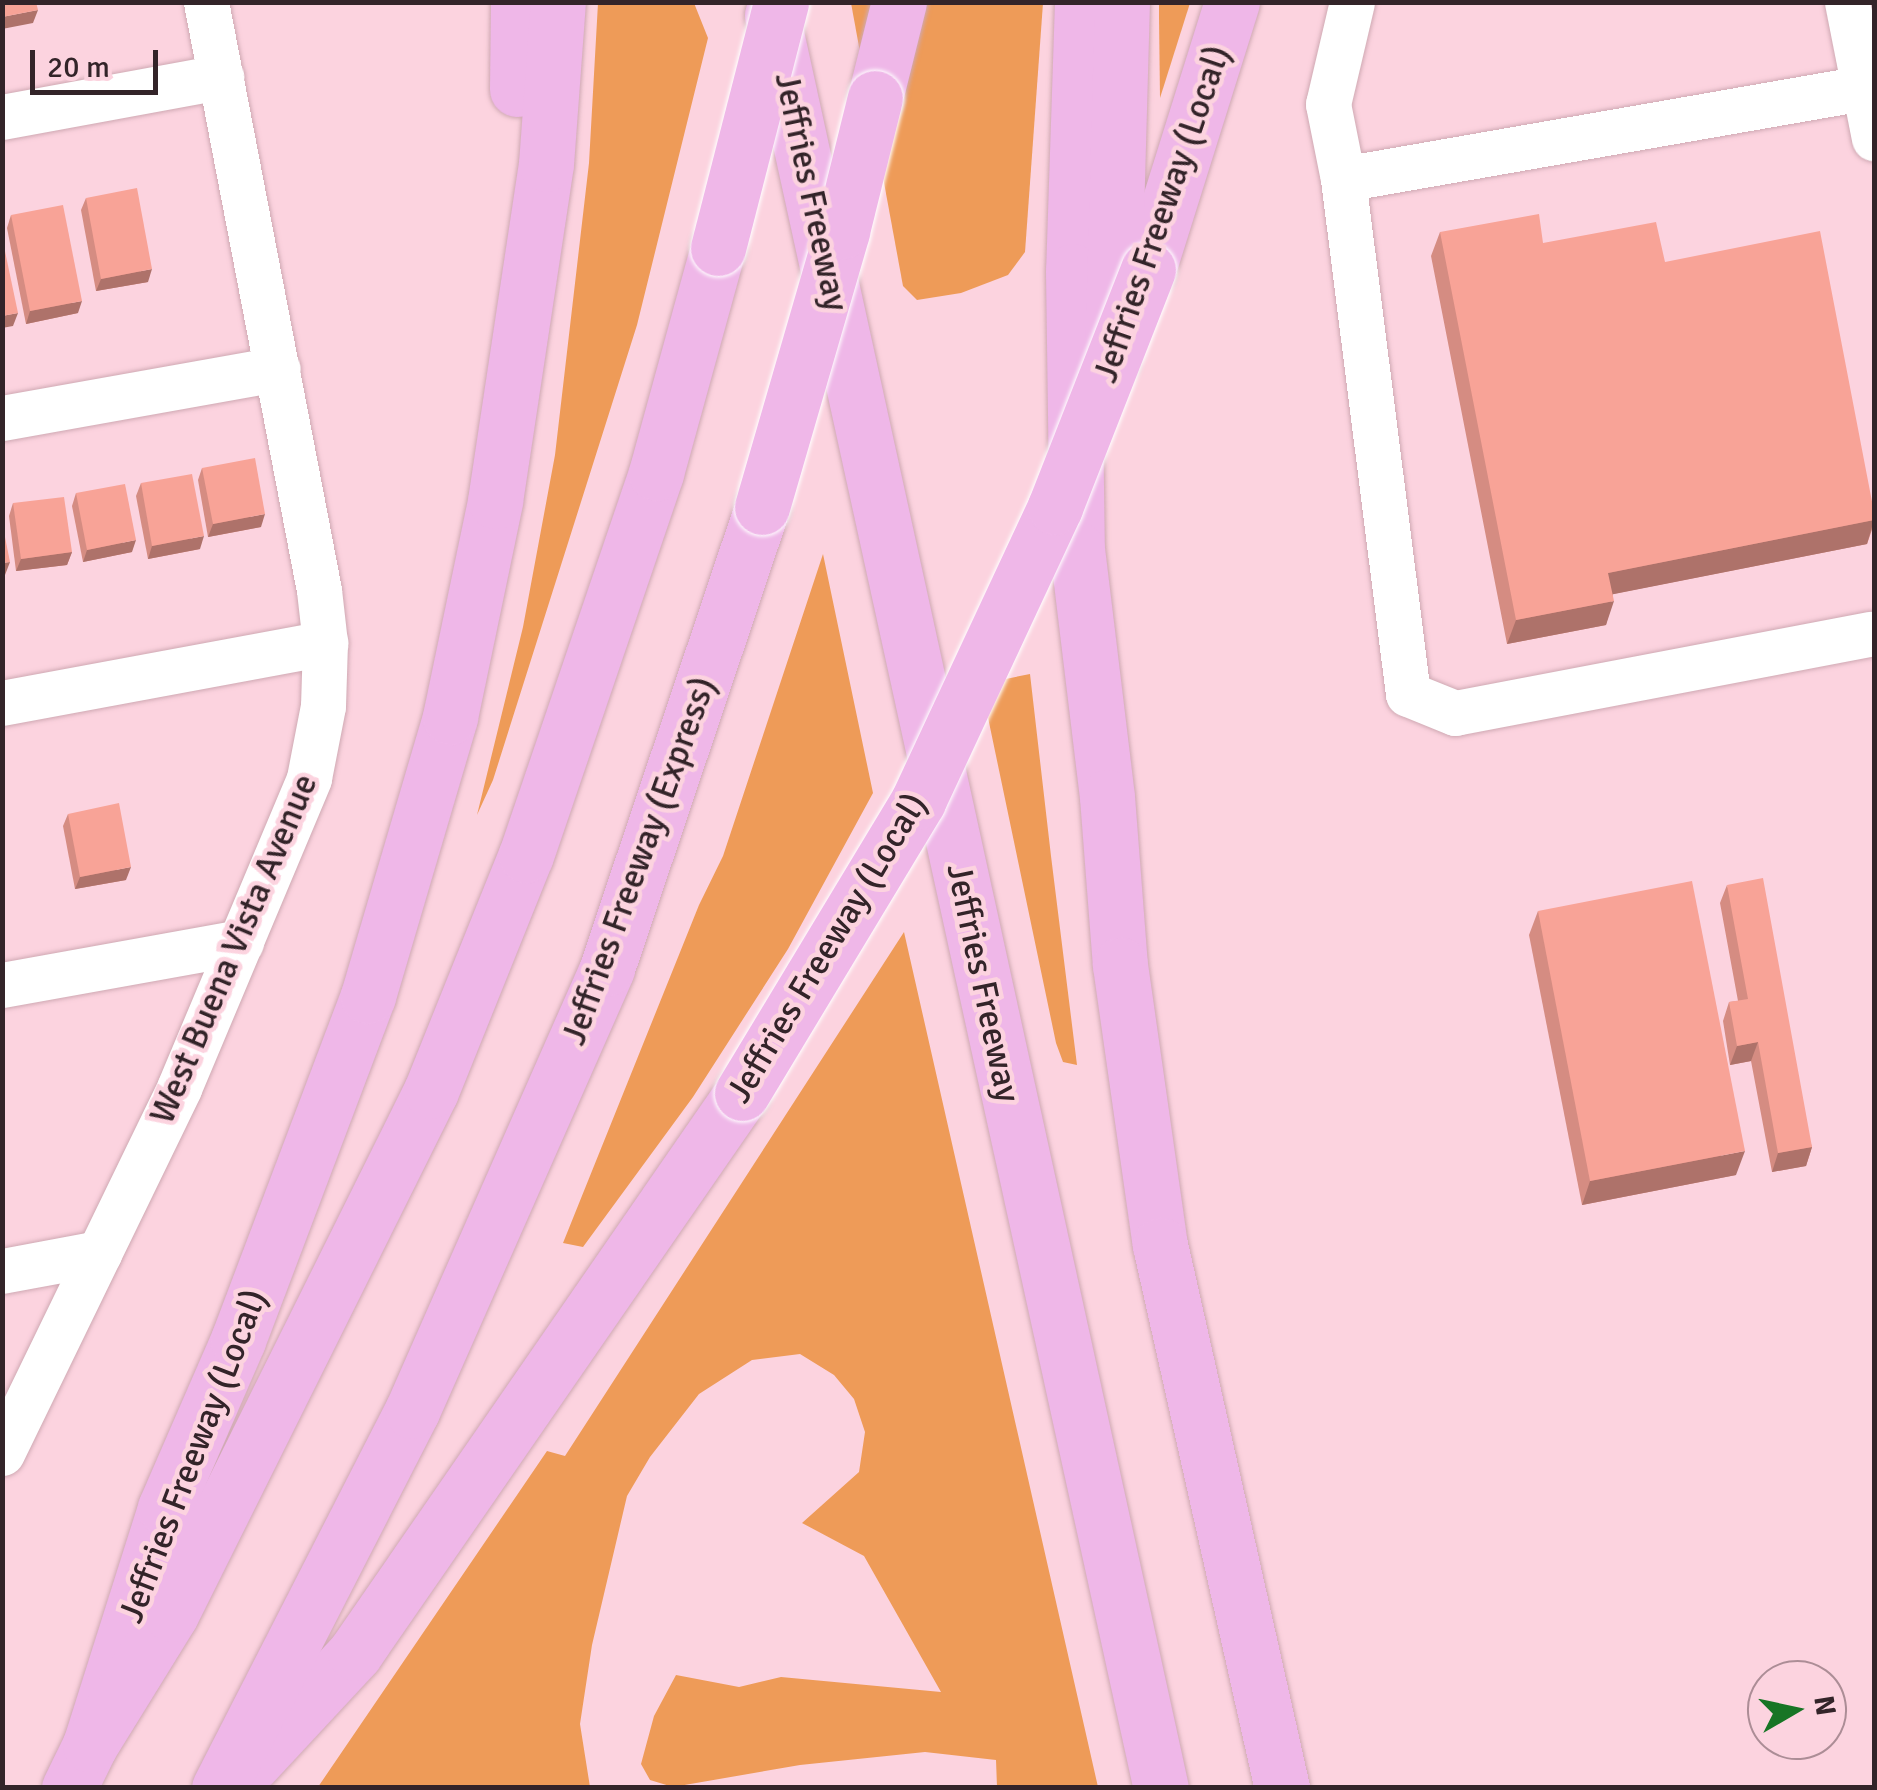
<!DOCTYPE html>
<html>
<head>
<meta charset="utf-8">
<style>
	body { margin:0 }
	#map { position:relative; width:1877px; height:1790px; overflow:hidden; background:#fcd3df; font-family:Signika,sans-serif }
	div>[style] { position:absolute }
	.green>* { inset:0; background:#ee9b58 }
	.roads { filter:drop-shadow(0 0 2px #cfa9b3) drop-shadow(0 0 2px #cfa9b3) }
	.minor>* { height:45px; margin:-22.5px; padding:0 22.5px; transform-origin:22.5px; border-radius:22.5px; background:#fff }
	.highway>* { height:55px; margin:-27.5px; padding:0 27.5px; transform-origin:27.5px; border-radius:27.5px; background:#efb7e8 }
	.bridges { filter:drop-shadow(0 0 2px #fff) drop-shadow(0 0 2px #fff) }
	.highway-bridge>* { height:55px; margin:-27.5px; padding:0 27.5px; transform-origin:27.5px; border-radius:27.5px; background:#efb7e8 }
	.wall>* { inset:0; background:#d58c82 }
	.shaded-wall>* { inset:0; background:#ae726a }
	.building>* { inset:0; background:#f8a397 }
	span { translate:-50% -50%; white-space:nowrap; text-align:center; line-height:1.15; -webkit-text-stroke:9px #fcd3df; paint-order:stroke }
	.street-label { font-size:35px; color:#332429 }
	.frame { position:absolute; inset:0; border:5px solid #332429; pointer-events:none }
	.north { position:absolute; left:1747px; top:1660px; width:100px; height:100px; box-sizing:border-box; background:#fcd3df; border:2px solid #ac8d96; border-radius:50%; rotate:81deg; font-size:28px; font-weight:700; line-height:40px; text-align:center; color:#332429 }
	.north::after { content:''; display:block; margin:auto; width:35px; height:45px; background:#177525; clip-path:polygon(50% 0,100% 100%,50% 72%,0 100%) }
	.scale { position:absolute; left:30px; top:50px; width:128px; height:45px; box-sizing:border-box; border:5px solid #332429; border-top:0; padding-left:12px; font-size:30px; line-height:35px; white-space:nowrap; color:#332429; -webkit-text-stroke:8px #fcd3df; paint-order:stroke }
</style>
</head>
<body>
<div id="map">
	<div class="green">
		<div style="clip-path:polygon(598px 3px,694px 3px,708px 38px,637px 325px,493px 780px,477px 815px,523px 627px,555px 455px,589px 163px)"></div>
		<div style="clip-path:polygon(851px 3px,1043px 3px,1025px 252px,1008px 275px,961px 293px,917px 300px,903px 286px)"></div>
		<div style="clip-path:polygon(1159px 3px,1190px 3px,1160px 98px,1159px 17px)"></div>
		<div style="clip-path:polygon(823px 554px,873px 793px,788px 949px,693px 1097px,583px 1247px,563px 1243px,699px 905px,723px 856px)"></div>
		<div style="clip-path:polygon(1030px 674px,1051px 856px,1077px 1065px,1063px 1062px,1056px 1043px,981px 684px)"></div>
		<div style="clip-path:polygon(904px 932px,1098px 1787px,997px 1787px,996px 1760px,925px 1752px,800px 1765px,673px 1787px,650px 1780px,641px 1764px,654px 1716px,676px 1675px,739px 1687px,781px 1677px,941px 1692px,864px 1556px,802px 1523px,859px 1472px,865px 1432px,854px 1399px,834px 1375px,800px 1354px,752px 1360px,699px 1394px,650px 1457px,627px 1496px,592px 1645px,580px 1724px,590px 1787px,318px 1787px,547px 1451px,565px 1456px)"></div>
	</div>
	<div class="roads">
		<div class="minor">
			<div style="left:1352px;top:2px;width:105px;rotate:103.2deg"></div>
			<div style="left:1328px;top:104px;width:76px;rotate:78.7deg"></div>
			<div style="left:1343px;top:179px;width:539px;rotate:-9.93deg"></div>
			<div style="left:1847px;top:2px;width:139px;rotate:78.8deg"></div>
			<div style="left:2px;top:117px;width:223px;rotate:-10.4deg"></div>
			<div style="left:1343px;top:179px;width:519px;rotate:82.81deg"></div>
			<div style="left:1408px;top:694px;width:51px;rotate:22deg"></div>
			<div style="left:1455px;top:713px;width:423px;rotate:-10.8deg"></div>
			<div style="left:2px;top:418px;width:280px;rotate:-10.1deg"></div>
			<div style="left:2px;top:703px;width:329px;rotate:-10.5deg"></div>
			<div style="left:2px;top:985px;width:243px;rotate:-10.2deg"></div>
			<div style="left:2px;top:1271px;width:99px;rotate:-10.5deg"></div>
			<div style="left:2px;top:1453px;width:406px;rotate:-64.1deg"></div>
			<div style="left:179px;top:1088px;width:336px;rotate:-67.2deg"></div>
			<div style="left:309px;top:778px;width:73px;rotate:-79deg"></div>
			<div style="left:323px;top:706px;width:63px;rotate:-88.2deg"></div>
			<div style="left:325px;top:643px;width:53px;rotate:-96.5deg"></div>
			<div style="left:319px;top:590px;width:599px;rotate:-100.88deg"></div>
		</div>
		<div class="highway">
			<div style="left:1082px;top:2px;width:269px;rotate:91.9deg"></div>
			<div style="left:1073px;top:271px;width:278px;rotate:89.2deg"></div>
			<div style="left:1077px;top:549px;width:250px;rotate:83.1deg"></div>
			<div style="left:1107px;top:797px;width:169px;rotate:85.6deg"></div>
			<div style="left:1120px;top:965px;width:283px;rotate:81.9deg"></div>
			<div style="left:1160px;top:1245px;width:557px;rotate:77.34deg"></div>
			<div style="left:772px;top:15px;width:1815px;rotate:77.63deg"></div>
			<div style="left:517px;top:89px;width:87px;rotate:-89.3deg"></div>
			<div style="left:875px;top:98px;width:99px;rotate:-76deg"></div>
			<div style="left:1148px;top:270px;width:281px;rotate:-72.6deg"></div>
			<div style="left:1112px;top:359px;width:357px;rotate:-88.4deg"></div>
			<div style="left:90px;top:1745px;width:249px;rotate:-72.4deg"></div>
			<div style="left:165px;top:1508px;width:183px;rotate:-66.5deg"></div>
			<div style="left:238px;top:1340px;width:368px;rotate:-69.3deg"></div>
			<div style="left:368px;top:996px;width:291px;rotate:-73.6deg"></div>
			<div style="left:450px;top:717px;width:221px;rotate:-78.2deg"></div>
			<div style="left:495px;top:501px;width:341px;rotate:-81.4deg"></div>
			<div style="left:546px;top:164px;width:162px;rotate:-85.8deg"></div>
			<div style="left:252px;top:1764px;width:151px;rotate:-47.1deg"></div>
			<div style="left:355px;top:1653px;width:681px;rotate:-55.35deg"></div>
			<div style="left:69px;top:1788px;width:48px;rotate:-64deg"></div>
			<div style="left:90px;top:1745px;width:154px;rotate:-58.3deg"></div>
			<div style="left:171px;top:1614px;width:584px;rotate:-63.57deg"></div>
			<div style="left:431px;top:1091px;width:254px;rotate:-68.1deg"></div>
			<div style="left:526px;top:855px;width:404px;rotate:-71.2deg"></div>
			<div style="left:656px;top:473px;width:233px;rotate:-74.6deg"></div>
			<div style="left:219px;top:1788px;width:424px;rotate:-62.9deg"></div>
			<div style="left:412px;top:1411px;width:484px;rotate:-66.2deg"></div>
			<div style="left:607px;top:968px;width:486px;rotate:-71.4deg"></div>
		</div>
	</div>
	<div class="bridges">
		<div class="highway-bridge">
			<div style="left:718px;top:248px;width:254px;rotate:-75.6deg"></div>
			<div style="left:762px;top:507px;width:287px;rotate:-73.8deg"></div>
			<div style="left:842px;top:231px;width:137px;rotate:-76.1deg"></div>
			<div style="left:742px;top:1093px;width:341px;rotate:-58.9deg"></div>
			<div style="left:918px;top:801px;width:324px;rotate:-65deg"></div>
			<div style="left:1055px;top:507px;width:255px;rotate:-68.6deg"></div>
		</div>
	</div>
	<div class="wall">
		<div style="clip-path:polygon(86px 198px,148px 282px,96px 291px,81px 210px)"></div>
		<div style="clip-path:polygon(11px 215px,78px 313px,26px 324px,7px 228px)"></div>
		<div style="clip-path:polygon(1440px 232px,1543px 243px,1665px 262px,1874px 512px,1874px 524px,1867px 544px,1613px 594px,1606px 625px,1507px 644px,1431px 256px)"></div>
		<div style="clip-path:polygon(202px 468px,261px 527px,208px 537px,198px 480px)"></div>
		<div style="clip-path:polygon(141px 483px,200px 549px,148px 559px,136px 496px)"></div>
		<div style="clip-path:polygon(76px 493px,132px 552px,83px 562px,72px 506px)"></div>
		<div style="clip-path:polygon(13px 503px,72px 552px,67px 565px,16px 571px,9px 516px)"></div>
		<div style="clip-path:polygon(68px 814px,126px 880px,75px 889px,63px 826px)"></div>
		<div style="clip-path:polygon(1727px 885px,1812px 1147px,1806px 1166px,1772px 1172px,1751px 1061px,1730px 1065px,1723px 1021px,1729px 1002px,1738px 1001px,1720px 903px)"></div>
		<div style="clip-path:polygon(1538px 911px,1736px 1175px,1582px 1205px,1529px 935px)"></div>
	</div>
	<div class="shaded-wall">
		<div style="clip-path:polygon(38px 10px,33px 23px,2px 29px,2px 17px)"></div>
		<div style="clip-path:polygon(152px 269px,148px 282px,96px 291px,101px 279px)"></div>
		<div style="clip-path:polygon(82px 301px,78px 313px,26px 324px,30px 311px)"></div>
		<div style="clip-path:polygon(18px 313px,13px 326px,2px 328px,2px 316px)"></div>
		<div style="clip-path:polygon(265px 514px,261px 527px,208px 537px,213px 524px)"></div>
		<div style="clip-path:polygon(1874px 520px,1867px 544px,1599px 597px,1608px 573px)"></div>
		<div style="clip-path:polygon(204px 536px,200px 549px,148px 559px,152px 546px)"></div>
		<div style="clip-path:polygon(136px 540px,132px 552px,83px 562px,87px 550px)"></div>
		<div style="clip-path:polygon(72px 552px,67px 565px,16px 571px,21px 559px)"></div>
		<div style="clip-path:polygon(10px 562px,5px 575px,2px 575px,2px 563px)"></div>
		<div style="clip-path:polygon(1614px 601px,1606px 625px,1507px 644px,1516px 620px)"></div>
		<div style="clip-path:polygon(131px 867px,126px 880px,75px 889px,80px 877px)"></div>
		<div style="clip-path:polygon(1758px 1042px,1751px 1061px,1730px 1065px,1737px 1046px)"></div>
		<div style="clip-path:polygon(1812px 1147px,1806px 1166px,1772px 1172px,1778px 1153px)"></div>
		<div style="clip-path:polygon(1745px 1151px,1736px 1175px,1582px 1205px,1590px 1181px)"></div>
	</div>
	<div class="building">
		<div style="clip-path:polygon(2px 2px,36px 2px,38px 10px,2px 17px)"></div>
		<div style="clip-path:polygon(137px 188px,152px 269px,101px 279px,86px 198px)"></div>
		<div style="clip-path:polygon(63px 205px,82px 301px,30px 311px,11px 215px)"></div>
		<div style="clip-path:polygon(1539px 214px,1543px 243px,1656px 222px,1665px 262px,1820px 231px,1874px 512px,1874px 520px,1608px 573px,1614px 601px,1516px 620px,1440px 232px)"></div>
		<div style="clip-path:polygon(2px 237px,18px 313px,2px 316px)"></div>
		<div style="clip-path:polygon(255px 458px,265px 514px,213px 524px,202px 468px)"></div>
		<div style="clip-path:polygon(192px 474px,204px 536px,152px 546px,141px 483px)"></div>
		<div style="clip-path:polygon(125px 484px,136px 540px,87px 550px,76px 493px)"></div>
		<div style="clip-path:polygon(64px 497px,72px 552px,21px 559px,13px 503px)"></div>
		<div style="clip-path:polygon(2px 522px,10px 562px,2px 563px)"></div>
		<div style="clip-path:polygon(119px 803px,131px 867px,80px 877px,68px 814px)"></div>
		<div style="clip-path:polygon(1763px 878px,1812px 1147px,1778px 1153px,1758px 1042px,1737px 1046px,1729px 1002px,1748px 999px,1727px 885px)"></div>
		<div style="clip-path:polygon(1692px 881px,1745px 1151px,1590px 1181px,1538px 911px)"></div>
	</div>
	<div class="street-label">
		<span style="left:811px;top:192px;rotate:78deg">Jeffries Freeway</span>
		<span style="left:1162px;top:214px;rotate:-71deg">Jeffries Freeway (Local)</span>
		<span style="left:639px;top:861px;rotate:-70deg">Jeffries Freeway (Express)</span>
		<span style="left:827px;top:948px;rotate:-59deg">Jeffries Freeway (Local)</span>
		<span style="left:234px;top:949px;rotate:-67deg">West Buena Vista Avenue</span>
		<span style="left:983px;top:983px;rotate:78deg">Jeffries Freeway</span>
		<span style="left:193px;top:1456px;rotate:-69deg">Jeffries Freeway (Local)</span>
	</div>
	<div class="frame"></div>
	<div class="north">N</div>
	<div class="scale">20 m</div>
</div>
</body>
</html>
